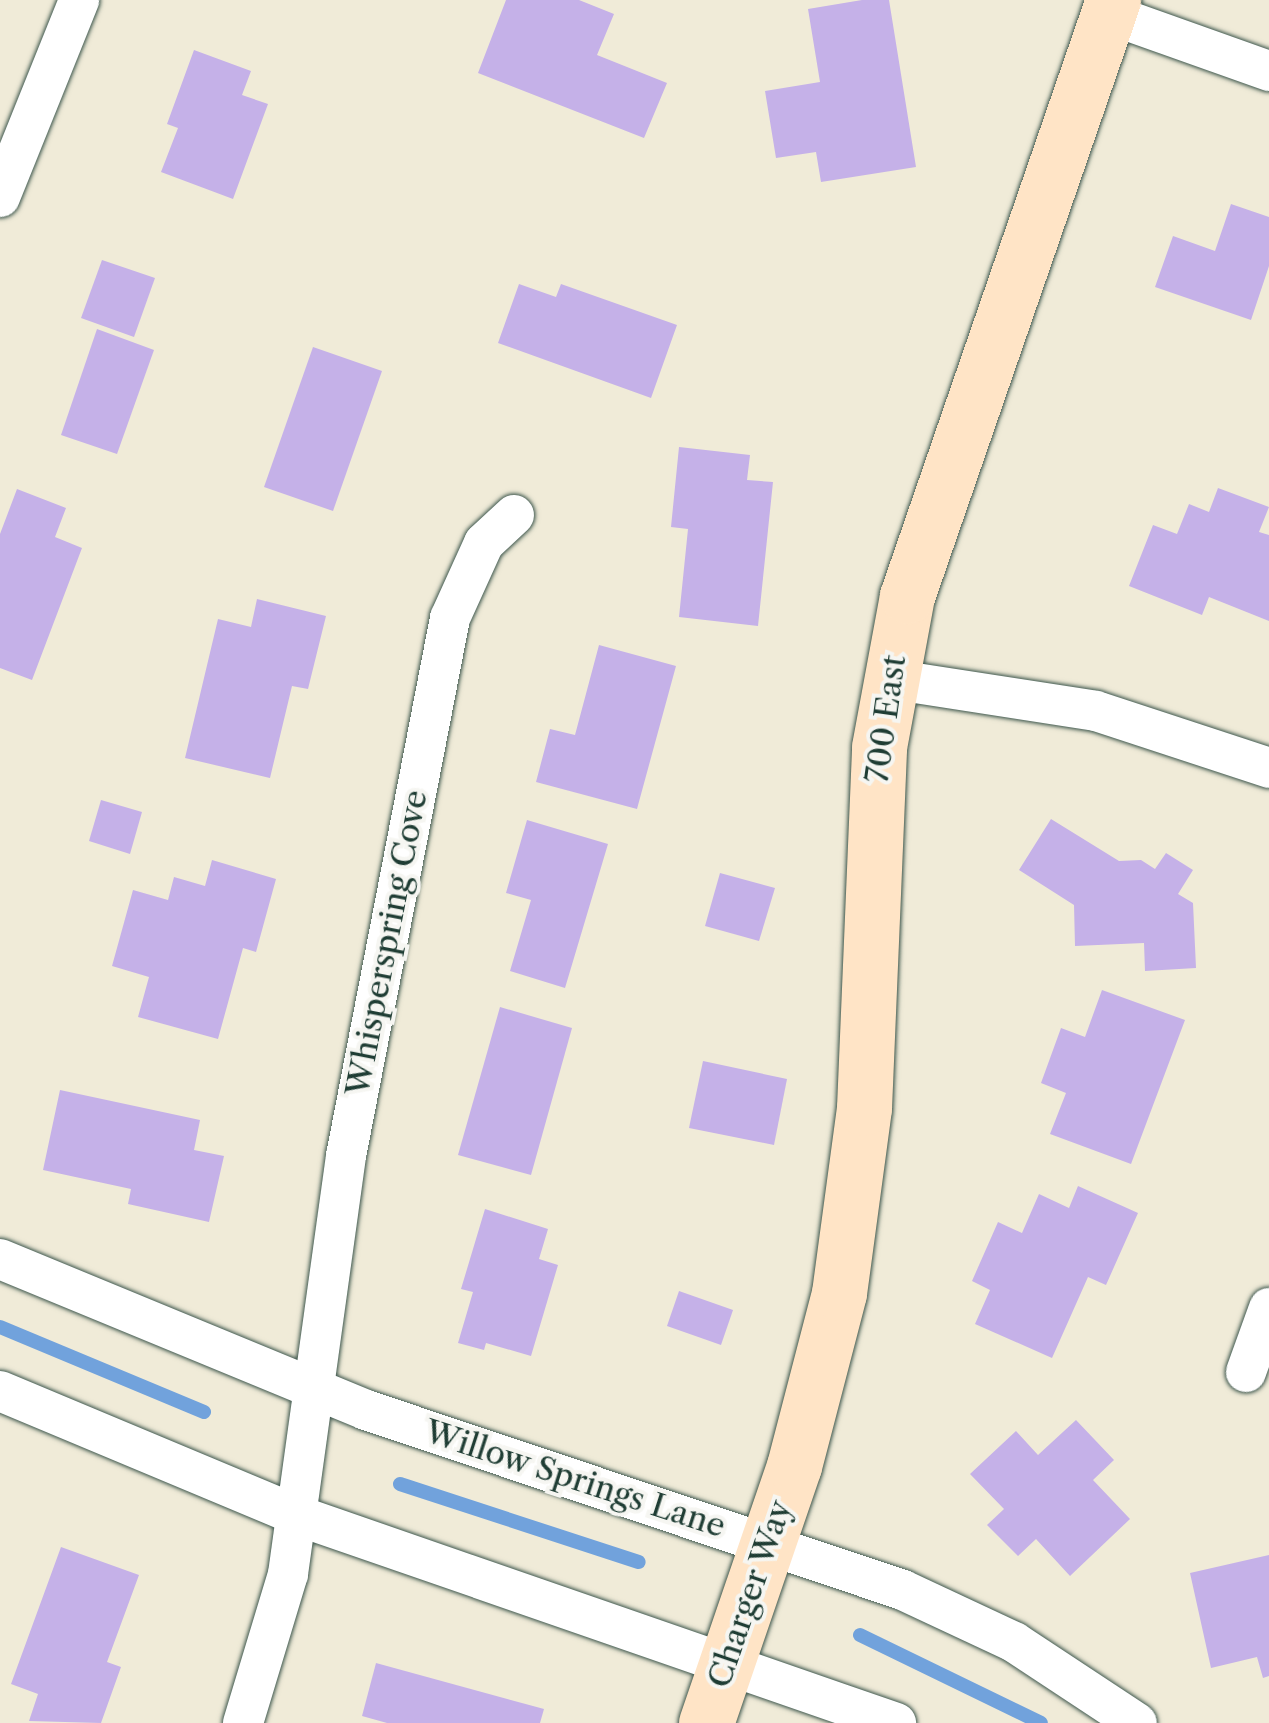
<!DOCTYPE html>
<html>
<head>
<meta charset="utf-8">
<style>
	body { margin:0 }
	#map { position:relative; width:1269px; height:1723px; overflow:hidden; background:#f0ebd8; font-family:"Libre Caslon Text",serif }
	div>[style] { position:absolute }
	.stream>* { height:14px; margin:-7px; padding:0 7px; transform-origin:7px; border-radius:7px; background:#71a2dc }
	.building>* { inset:0; background:#c5b1e8 }
	.roads { filter:drop-shadow(0 0 2px #3e574d) drop-shadow(0 0 2px #3e574d) }
	.street>* { height:40px; margin:-20px; padding:0 20px; transform-origin:20px; border-radius:20px; background:#fff }
	.secondary>* { height:55px; margin:-27.5px; padding:0 27.5px; transform-origin:27.5px; border-radius:27.5px; background:#ffe4c6 }
	span { translate:-50% -50%; white-space:nowrap; text-align:center; line-height:1.15; -webkit-text-stroke:8px #f6f6f2; paint-order:stroke }
	.street-label { font-size:32px; color:#1f3d34 }
</style>
</head>
<body>
<div id="map">
	<div class="stream">
		<div style="left:0;top:1327px;width:221px;rotate:22.6deg"></div>
		<div style="left:400px;top:1484px;width:251px;rotate:18.1deg"></div>
		<div style="left:860px;top:1635px;width:201px;rotate:25.9deg"></div>
	</div>
	<div class="building">
		<div style="clip-path:polygon(506px 0,579px 0,614px 14px,597px 55px,667px 83px,644px 138px,478px 73px)"></div>
		<div style="clip-path:polygon(862px 0,889px 0,916px 167px,821px 182px,816px 152px,776px 158px,765px 91px,820px 82px,808px 9px)"></div>
		<div style="clip-path:polygon(194px 50px,251px 71px,242px 95px,268px 104px,233px 199px,161px 172px,178px 128px,167px 124px)"></div>
		<div style="clip-path:polygon(1231px 204px,1269px 217px,1269px 266px,1251px 320px,1155px 287px,1173px 236px,1215px 251px)"></div>
		<div style="clip-path:polygon(102px 260px,155px 278px,134px 337px,81px 318px)"></div>
		<div style="clip-path:polygon(519px 284px,556px 297px,561px 284px,677px 325px,651px 398px,498px 343px)"></div>
		<div style="clip-path:polygon(97px 329px,154px 350px,117px 454px,61px 435px)"></div>
		<div style="clip-path:polygon(313px 347px,382px 371px,333px 511px,264px 487px)"></div>
		<div style="clip-path:polygon(679px 447px,750px 455px,747px 480px,773px 482px,758px 626px,679px 617px,688px 529px,671px 527px)"></div>
		<div style="clip-path:polygon(1218px 488px,1269px 507px,1259px 532px,1269px 535px,1269px 621px,1209px 597px,1202px 615px,1129px 586px,1153px 525px,1177px 534px,1189px 504px,1209px 512px)"></div>
		<div style="clip-path:polygon(17px 489px,66px 508px,55px 537px,82px 548px,32px 680px,0 668px,0 534px)"></div>
		<div style="clip-path:polygon(257px 599px,326px 616px,308px 689px,292px 686px,270px 778px,185px 758px,218px 619px,251px 627px)"></div>
		<div style="clip-path:polygon(599px 645px,676px 666px,637px 809px,536px 782px,550px 729px,575px 735px)"></div>
		<div style="clip-path:polygon(101px 800px,142px 812px,130px 854px,89px 841px)"></div>
		<div style="clip-path:polygon(1051px 819px,1119px 861px,1141px 860px,1155px 869px,1166px 853px,1193px 870px,1178px 894px,1193px 903px,1196px 968px,1145px 971px,1144px 943px,1075px 946px,1074px 905px,1019px 870px)"></div>
		<div style="clip-path:polygon(527px 820px,608px 844px,565px 988px,510px 971px,531px 900px,506px 893px)"></div>
		<div style="clip-path:polygon(212px 860px,276px 879px,256px 952px,243px 948px,218px 1039px,138px 1017px,149px 977px,112px 966px,133px 890px,168px 900px,174px 877px,205px 886px)"></div>
		<div style="clip-path:polygon(720px 873px,775px 888px,759px 941px,705px 926px)"></div>
		<div style="clip-path:polygon(1102px 990px,1185px 1020px,1131px 1164px,1050px 1134px,1066px 1093px,1041px 1083px,1061px 1028px,1085px 1037px)"></div>
		<div style="clip-path:polygon(500px 1007px,572px 1028px,531px 1175px,458px 1155px)"></div>
		<div style="clip-path:polygon(703px 1061px,787px 1079px,774px 1145px,689px 1128px)"></div>
		<div style="clip-path:polygon(60px 1090px,200px 1120px,194px 1150px,224px 1156px,209px 1222px,128px 1204px,131px 1189px,43px 1170px)"></div>
		<div style="clip-path:polygon(1078px 1186px,1138px 1213px,1106px 1285px,1088px 1277px,1052px 1358px,975px 1324px,990px 1290px,972px 1281px,998px 1222px,1022px 1233px,1039px 1194px,1069px 1208px)"></div>
		<div style="clip-path:polygon(485px 1209px,548px 1229px,539px 1259px,558px 1265px,531px 1356px,486px 1343px,484px 1350px,458px 1343px,473px 1292px,461px 1289px)"></div>
		<div style="clip-path:polygon(679px 1291px,733px 1310px,721px 1345px,667px 1326px)"></div>
		<div style="clip-path:polygon(1076px 1420px,1114px 1460px,1093px 1480px,1130px 1519px,1070px 1576px,1036px 1539px,1018px 1556px,987px 1525px,1004px 1509px,970px 1474px,1016px 1431px,1038px 1455px)"></div>
		<div style="clip-path:polygon(61px 1547px,139px 1575px,107px 1662px,121px 1667px,101px 1723px,29px 1721px,38px 1694px,11px 1684px)"></div>
		<div style="clip-path:polygon(1269px 1555px,1269px 1676px,1263px 1678px,1257px 1657px,1211px 1668px,1190px 1573px)"></div>
		<div style="clip-path:polygon(376px 1663px,544px 1709px,540px 1723px,387px 1723px,362px 1716px)"></div>
	</div>
	<div class="roads">
		<div class="street">
			<div style="left:1109px;top:14px;width:170px;rotate:19.6deg"></div>
			<div style="left:0;top:197px;width:212px;rotate:-68.1deg"></div>
			<div style="left:890px;top:679px;width:208px;rotate:8.8deg"></div>
			<div style="left:1096px;top:711px;width:182px;rotate:18.2deg"></div>
			<div style="left:0;top:1259px;width:396px;rotate:22.4deg"></div>
			<div style="left:366px;top:1410px;width:566px;rotate:18.53deg"></div>
			<div style="left:903px;top:1590px;width:123px;rotate:25.1deg"></div>
			<div style="left:1014px;top:1642px;width:147px;rotate:33.4deg"></div>
			<div style="left:1246px;top:1372px;width:68px;rotate:-70.2deg"></div>
			<div style="left:0;top:1391px;width:324px;rotate:22.7deg"></div>
			<div style="left:299px;top:1516px;width:632px;rotate:19.12deg"></div>
			<div style="left:243px;top:1723px;width:156px;rotate:-73.2deg"></div>
			<div style="left:288px;top:1574px;width:422px;rotate:-82.1deg"></div>
			<div style="left:346px;top:1156px;width:548px;rotate:-79.06deg"></div>
			<div style="left:450px;top:618px;width:82px;rotate:-65.6deg"></div>
			<div style="left:484px;top:543px;width:41px;rotate:-43deg"></div>
		</div>
		<div class="secondary">
			<div style="left:706px;top:1723px;width:272px;rotate:-71.1deg"></div>
			<div style="left:794px;top:1466px;width:179px;rotate:-75.4deg"></div>
			<div style="left:839px;top:1293px;width:187px;rotate:-82.3deg"></div>
			<div style="left:864px;top:1108px;width:361px;rotate:-87.6deg"></div>
			<div style="left:879px;top:747px;width:154px;rotate:-79.5deg"></div>
			<div style="left:907px;top:596px;width:631px;rotate:-70.93deg"></div>
		</div>
	</div>
	<div class="street-label">
		<span style="left:886px;top:719px;rotate:-82deg">700 East</span>
		<span style="left:387px;top:943px;rotate:-79deg">Whisperspring Cove</span>
		<span style="left:575px;top:1479px;rotate:18deg">Willow Springs Lane</span>
		<span style="left:750px;top:1594px;rotate:-71deg">Charger Way</span>
	</div>
</div>
</body>
</html>
